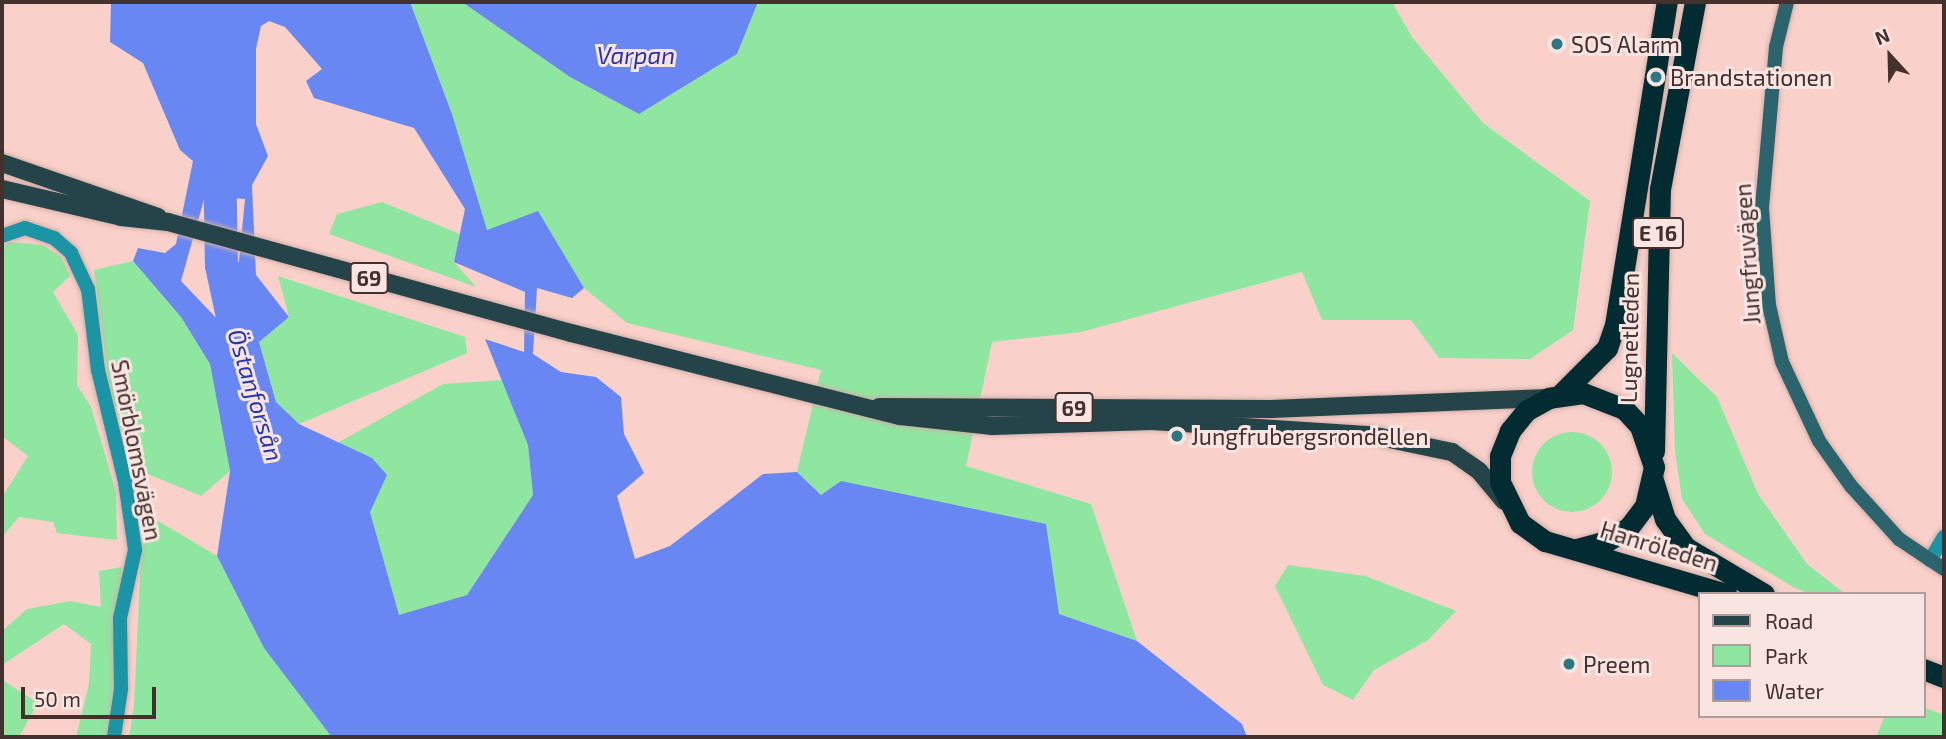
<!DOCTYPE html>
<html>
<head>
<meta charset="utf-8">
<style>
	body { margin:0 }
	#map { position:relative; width:1946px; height:739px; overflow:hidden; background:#f9d1ca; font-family:"Exo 2",sans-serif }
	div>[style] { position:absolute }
	.green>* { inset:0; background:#8fe6a0 }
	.round { border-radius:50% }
	.water>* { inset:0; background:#6987f2 }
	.river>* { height:33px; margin:-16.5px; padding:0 16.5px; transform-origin:16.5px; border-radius:16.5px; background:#6987f2 }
	.roads { filter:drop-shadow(0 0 2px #d1aea7) drop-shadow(0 0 2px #d1aea7) }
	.street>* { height:14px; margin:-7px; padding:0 7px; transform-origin:7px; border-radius:7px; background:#1b94a5 }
	.secondary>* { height:14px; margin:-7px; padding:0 7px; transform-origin:7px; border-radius:7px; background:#2c646d }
	.primary>* { height:18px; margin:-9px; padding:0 9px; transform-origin:9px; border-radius:9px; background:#254449 }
	.highway>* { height:21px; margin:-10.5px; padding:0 10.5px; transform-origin:10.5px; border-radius:10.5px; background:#032c32 }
	.dots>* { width:19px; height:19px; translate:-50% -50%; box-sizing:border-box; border:4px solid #f8e4e0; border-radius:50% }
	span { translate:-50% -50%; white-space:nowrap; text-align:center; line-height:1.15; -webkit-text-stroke:6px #f8e4e0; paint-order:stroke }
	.shield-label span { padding:2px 5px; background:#f8e4e0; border:2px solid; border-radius:5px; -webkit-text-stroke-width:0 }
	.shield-label { font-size:21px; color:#44302d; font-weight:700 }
	.poi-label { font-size:23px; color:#44302d }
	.left { translate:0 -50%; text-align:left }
	.street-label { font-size:23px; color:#44302d }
	.water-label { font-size:24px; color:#2635b0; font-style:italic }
	.frame { position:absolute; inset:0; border:4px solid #44302d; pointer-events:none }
	.legend { position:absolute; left:1698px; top:592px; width:228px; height:126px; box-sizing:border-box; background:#f8e4e0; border:2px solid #b09c98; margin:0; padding:9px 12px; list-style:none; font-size:21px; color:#44302d }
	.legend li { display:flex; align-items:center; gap:14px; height:35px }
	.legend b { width:35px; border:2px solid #b09c98 }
	.north { position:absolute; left:1855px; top:21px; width:70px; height:70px; -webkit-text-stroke:5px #f8e4e0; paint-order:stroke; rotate:338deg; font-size:19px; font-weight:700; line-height:28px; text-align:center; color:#44302d }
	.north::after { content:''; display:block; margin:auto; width:24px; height:32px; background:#44302d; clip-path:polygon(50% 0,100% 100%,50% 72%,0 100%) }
	.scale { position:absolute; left:21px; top:687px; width:135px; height:32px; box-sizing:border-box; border:4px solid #44302d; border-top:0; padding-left:9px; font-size:21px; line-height:24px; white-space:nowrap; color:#44302d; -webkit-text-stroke:5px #f8e4e0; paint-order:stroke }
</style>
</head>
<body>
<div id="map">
	<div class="green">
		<div style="clip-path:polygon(410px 2px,462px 2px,570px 77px,639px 114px,737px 54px,758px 2px,1392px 2px,1412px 37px,1483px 123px,1590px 201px,1573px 330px,1530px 359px,1439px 358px,1411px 320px,1322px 320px,1302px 272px,1081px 332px,992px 342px,966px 466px,1091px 504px,1137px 641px,1059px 614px,841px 481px,821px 495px,797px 472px,821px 370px,627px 323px,584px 288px,538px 212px,487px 231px,452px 114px)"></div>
		<div style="clip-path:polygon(382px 202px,460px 234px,454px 262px,476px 287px,329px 234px,337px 214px)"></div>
		<div style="clip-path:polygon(10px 242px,43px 245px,61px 257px,70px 276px,53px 292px,78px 335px,77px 385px,91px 407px,116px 492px,117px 540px,57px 533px,53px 522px,19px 517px,2px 537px,2px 497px,28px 456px,2px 436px,2px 246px)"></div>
		<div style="clip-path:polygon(133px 261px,181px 317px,210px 364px,230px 471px,201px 496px,131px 467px,108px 378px,94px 270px)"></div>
		<div style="clip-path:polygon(278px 276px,465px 337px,467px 353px,299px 424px,276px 402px,259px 342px,289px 317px)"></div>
		<div style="clip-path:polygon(1672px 353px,1717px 397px,1758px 494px,1807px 564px,1845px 594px,1811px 594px,1795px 588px,1705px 534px,1682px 499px,1675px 451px)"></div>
		<div style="clip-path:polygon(503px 380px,528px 445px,533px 495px,467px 595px,399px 616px,370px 512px,339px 442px,443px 384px)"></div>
		<div class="round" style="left:1532px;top:432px;width:80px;height:80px"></div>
		<div style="clip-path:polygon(143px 512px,217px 556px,264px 648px,336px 737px,129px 737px,134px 705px)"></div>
		<div style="clip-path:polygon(1288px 565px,1365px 576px,1456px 611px,1428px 640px,1374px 670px,1353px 700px,1323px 685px,1275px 586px)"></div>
		<div style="clip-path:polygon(122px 567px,119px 697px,108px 737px,76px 737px,89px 684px,91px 644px,64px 624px,2px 665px,2px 631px,27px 609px,70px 601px,101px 607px,99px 571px)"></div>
		<div style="clip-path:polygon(2px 680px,38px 703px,19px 737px,2px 737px)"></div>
		<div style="clip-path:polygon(1923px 707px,1944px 715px,1944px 737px,1876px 737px,1885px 716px,1923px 716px)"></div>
	</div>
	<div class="water">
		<div style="clip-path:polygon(evenodd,111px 2px,410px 2px,452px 114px,487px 230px,538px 211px,584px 288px,572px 298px,537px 288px,533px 354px,561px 372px,596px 377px,621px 397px,624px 434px,644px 473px,617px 496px,635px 559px,670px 546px,763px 474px,797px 472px,821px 495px,841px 481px,1046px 524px,1059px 614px,1137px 641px,1242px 724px,1247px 737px,331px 736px,264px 648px,217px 556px,230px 471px,210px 364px,181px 317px,133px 261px,138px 248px,165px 253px,176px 244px,193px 161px,180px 150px,143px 63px,110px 42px,111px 2px,269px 21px,285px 27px,322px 69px,306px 81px,314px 98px,414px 128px,465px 209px,454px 262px,525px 292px,524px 352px,485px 339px,528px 445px,533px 495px,467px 595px,399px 615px,370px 512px,387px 475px,372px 458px,299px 424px,276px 402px,259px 342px,289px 317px,256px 275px,252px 185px,268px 156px,256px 124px,256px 49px,261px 26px,269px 21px,111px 2px,205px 196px,245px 199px,239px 261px,226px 277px,221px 323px,181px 281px,205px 196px)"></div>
		<div style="clip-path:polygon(462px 2px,758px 2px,737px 54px,639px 114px,570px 77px)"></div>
	</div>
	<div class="river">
		<div style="left:219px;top:152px;width:113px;rotate:89deg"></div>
		<div style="left:221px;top:265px;width:72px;rotate:77.9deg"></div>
	</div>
	<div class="roads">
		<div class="street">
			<div style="left:2px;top:236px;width:24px;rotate:-19deg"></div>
			<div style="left:25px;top:228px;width:31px;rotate:19deg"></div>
			<div style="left:54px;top:238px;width:23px;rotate:41deg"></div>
			<div style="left:71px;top:253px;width:40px;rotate:65deg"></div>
			<div style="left:88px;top:289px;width:82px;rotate:83deg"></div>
			<div style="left:98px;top:370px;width:115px;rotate:76.4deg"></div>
			<div style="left:125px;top:482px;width:69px;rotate:81.6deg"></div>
			<div style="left:135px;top:550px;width:70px;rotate:102.4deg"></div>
			<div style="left:120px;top:618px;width:71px;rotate:89.2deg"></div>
			<div style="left:121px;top:689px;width:49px;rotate:98.3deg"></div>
			<div style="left:1930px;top:560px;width:27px;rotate:-59deg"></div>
		</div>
		<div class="secondary">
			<div style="left:1787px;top:2px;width:46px;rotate:103.7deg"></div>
			<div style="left:1776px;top:47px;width:162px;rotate:95deg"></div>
			<div style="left:1762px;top:208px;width:97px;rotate:85.9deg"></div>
			<div style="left:1769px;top:305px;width:58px;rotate:77.2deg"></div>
			<div style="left:1782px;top:362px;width:87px;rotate:64.9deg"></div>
			<div style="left:1819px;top:441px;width:55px;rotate:54.6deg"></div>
			<div style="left:1851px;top:486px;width:72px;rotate:47.8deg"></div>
			<div style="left:1899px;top:539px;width:54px;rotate:33.7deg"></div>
		</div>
		<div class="primary">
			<div style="left:2px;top:163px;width:165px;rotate:19.1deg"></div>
			<div style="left:2px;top:189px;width:122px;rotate:13.2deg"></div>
			<div style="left:121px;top:217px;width:47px;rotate:6.1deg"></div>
			<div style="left:168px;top:222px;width:418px;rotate:15.4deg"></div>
			<div style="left:571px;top:333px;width:339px;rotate:14.2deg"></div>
			<div style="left:900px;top:416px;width:93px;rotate:6.2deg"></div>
			<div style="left:992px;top:426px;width:160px;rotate:-1.8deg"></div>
			<div style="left:1152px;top:421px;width:219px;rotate:3.7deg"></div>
			<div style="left:1371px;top:435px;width:83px;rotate:11.9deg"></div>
			<div style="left:1452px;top:452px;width:33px;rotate:35deg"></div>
			<div style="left:1479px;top:471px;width:39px;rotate:50deg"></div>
			<div style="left:879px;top:407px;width:392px;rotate:0.3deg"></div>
			<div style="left:1271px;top:409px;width:276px;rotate:-2.3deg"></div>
		</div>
		<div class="highway">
			<div style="left:1561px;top:394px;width:65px;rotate:-45deg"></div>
			<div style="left:1607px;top:348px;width:24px;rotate:-71deg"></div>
			<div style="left:1615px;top:325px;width:327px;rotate:-80.9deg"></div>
			<div style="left:1654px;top:451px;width:262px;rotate:-88.7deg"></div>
			<div style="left:1660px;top:189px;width:190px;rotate:-79.4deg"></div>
			<div style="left:1653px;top:480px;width:41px;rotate:72.9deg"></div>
			<div style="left:1665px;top:519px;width:34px;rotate:54deg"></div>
			<div style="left:1685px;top:547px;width:92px;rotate:30.7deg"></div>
			<div style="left:1577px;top:549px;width:31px;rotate:-15deg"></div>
			<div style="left:1607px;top:541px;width:26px;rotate:-32deg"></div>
			<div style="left:1629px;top:527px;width:26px;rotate:-53deg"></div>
			<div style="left:1645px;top:506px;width:40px;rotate:-77deg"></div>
			<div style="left:1654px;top:467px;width:43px;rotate:-108.9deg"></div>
			<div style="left:1640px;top:426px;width:23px;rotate:-133deg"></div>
			<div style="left:1624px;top:409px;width:44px;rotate:-158.7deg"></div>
			<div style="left:1583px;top:393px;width:34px;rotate:172deg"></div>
			<div style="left:1549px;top:398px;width:26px;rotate:151deg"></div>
			<div style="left:1526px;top:411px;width:26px;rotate:129deg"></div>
			<div style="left:1510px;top:431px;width:27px;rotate:112deg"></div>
			<div style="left:1500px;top:456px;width:26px;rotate:90deg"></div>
			<div style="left:1500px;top:482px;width:46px;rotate:64deg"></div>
			<div style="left:1520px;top:523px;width:31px;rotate:36deg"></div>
			<div style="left:1545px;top:541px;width:189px;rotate:16.3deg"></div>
			<div style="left:1923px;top:669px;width:22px;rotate:21deg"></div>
		</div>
	</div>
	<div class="dots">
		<div style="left:1557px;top:44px;background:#2e7681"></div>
		<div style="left:1656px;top:77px;background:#2e7681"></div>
		<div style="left:1177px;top:436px;background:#2e7681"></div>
		<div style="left:1569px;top:664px;background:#2e7681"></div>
	</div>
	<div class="shield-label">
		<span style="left:1658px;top:233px">E 16</span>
		<span style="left:369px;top:278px">69</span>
		<span style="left:1074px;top:408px">69</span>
	</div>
	<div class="poi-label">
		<span class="left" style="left:1571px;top:44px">SOS Alarm</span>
		<span class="left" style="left:1670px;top:77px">Brandstationen</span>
		<span class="left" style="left:1191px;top:436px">Jungfrubergsrondellen</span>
		<span class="left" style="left:1583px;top:664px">Preem</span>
	</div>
	<div class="street-label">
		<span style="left:1747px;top:254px;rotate:-94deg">Jungfruvägen</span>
		<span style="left:1629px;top:338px;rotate:-89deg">Lugnetleden</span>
		<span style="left:137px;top:450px;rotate:79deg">Smörblomsvägen</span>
		<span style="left:1659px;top:546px;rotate:17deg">Hanröleden</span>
	</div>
	<div class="water-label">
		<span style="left:636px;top:55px">Varpan</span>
		<span style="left:256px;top:395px;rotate:73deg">Östanforsån</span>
	</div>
	<div class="frame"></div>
	<ul class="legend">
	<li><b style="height:9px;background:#254449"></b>Road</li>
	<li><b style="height:19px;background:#8fe6a0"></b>Park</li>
	<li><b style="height:19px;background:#6987f2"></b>Water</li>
	</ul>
	<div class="north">N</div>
	<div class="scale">50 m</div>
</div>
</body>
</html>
